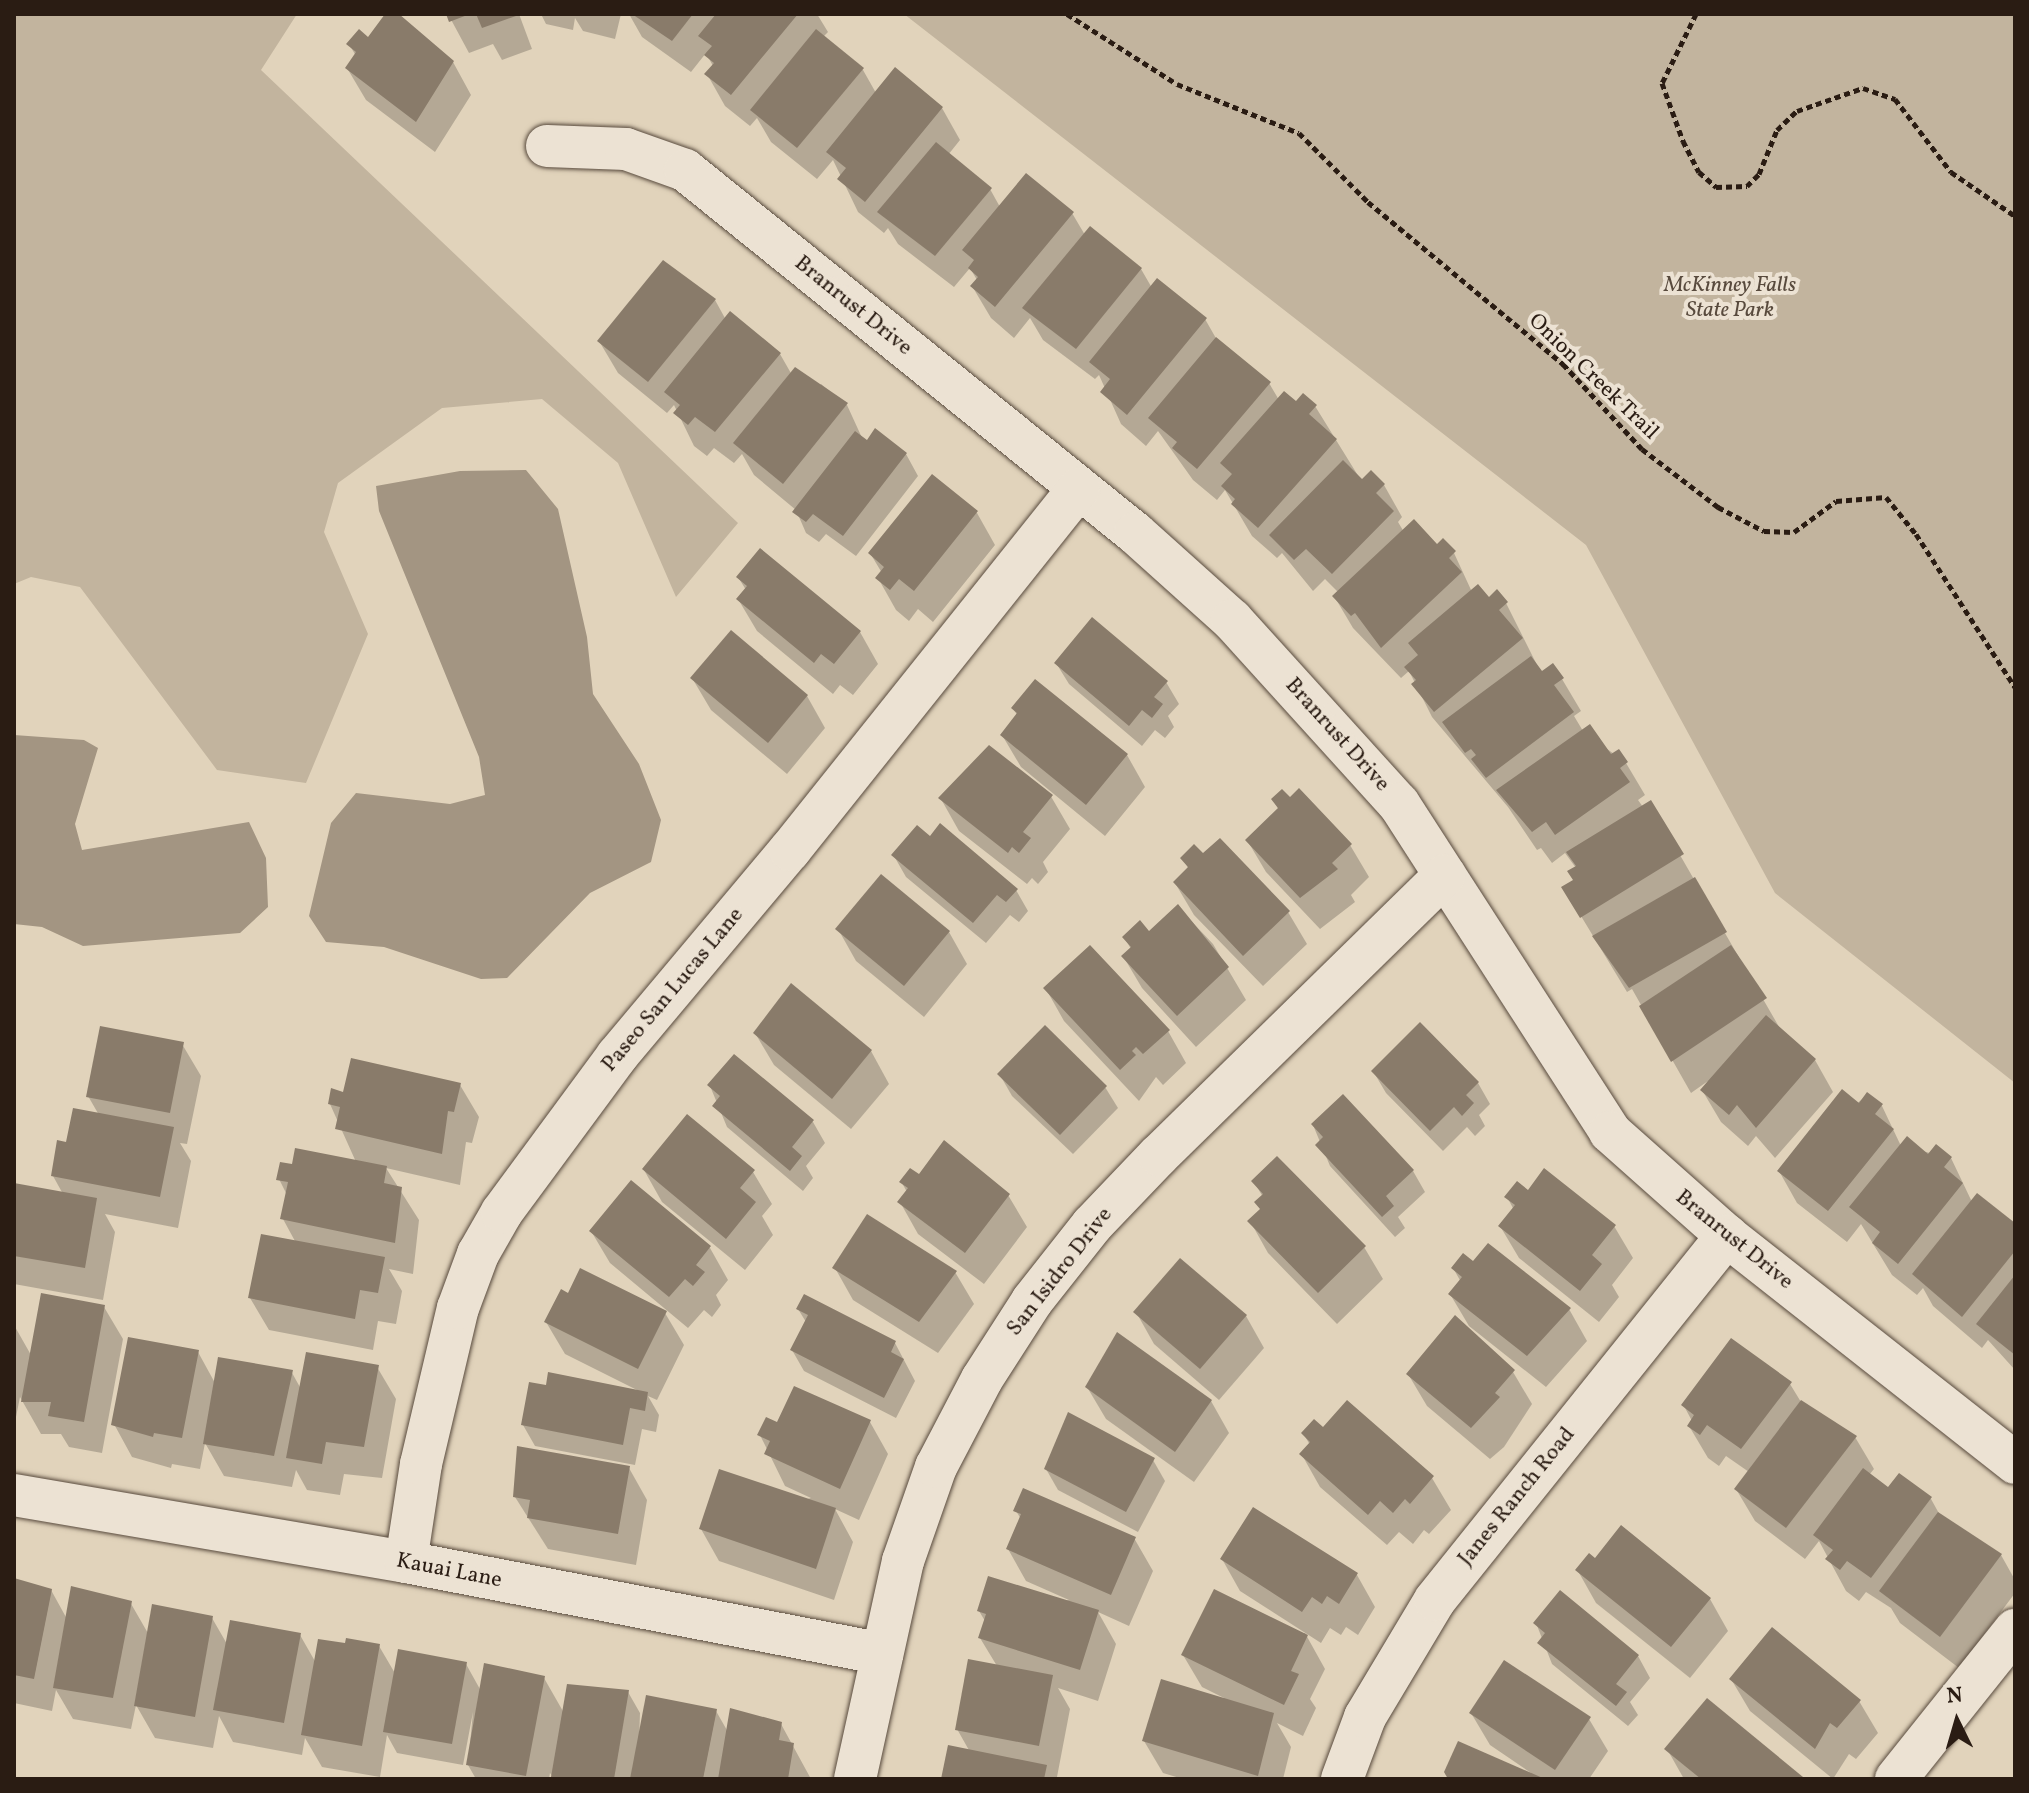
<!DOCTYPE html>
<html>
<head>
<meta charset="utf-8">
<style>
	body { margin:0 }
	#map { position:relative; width:2029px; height:1793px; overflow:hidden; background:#e1d3bb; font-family:Vollkorn,serif }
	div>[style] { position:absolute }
	.green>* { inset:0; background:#c2b49e }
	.water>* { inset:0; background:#a39582 }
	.shadow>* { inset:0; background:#0003 }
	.building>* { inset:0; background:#897b6a }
	.path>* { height:5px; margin-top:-2.5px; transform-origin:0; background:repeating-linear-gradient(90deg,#2a1c13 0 6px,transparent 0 10px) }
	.roads { filter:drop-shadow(0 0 2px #584a3d) drop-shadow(0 0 2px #584a3d) }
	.minor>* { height:42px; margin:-21px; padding:0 21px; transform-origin:21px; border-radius:21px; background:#ece2d3 }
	span { translate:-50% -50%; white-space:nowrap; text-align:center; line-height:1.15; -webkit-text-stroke:8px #ece2d3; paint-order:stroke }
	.park-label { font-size:22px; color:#584a3d; font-style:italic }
	.street-label { font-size:22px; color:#2a1c13 }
	.frame { position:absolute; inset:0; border:16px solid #2a1c13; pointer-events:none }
	.north { position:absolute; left:1917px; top:1681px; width:80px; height:80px; -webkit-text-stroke:6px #ece2d3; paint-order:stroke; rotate:355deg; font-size:22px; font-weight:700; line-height:32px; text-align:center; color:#2a1c13 }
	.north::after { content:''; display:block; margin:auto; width:28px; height:36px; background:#2a1c13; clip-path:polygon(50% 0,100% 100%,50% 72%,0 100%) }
</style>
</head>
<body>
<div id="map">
	<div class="green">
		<div style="clip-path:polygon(14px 14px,297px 14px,261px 70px,738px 523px,676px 597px,618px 463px,542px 399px,442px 408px,338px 483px,324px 532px,368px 634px,306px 783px,217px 770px,80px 587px,31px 577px,14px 584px)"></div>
		<div style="clip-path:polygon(904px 14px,2015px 14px,2015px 1083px,1775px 893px,1586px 545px)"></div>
	</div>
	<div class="water">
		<div style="clip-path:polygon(526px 470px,558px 509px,587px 637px,593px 694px,639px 764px,661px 820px,651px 862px,590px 893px,507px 978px,481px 979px,384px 947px,326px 942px,309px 916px,331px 823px,356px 793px,450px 804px,485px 795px,479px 757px,379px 511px,376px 486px,460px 471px)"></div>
		<div style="clip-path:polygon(14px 735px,84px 740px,98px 748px,75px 824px,82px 850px,249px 822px,266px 858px,268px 907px,240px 933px,83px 946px,42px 927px,14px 924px)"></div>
	</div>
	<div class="shadow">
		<div style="clip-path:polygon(388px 14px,395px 14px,453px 62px,471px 95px,435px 152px,366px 100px,347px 68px,356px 56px,349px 44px,369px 39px)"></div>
		<div style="clip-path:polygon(448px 14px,519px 14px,532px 49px,502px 60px,493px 44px,469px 53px)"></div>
		<div style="clip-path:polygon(541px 14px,621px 14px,615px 39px,583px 31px,575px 18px,573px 30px,546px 24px)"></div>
		<div style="clip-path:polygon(629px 14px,817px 14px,828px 32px,823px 37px,863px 70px,876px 93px,942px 108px,960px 140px,948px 155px,990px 189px,1000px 207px,1072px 213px,1085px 235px,1141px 269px,1152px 288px,1205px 319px,1217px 340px,1269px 383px,1279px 400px,1315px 406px,1362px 482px,1384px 485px,1402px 517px,1398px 522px,1404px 532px,1454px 553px,1472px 592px,1506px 603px,1541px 673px,1562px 679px,1581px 711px,1574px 716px,1583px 731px,1626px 763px,1645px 795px,1638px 800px,1643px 807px,1650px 803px,1782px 1032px,1815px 1060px,1833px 1092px,1775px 1158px,1756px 1136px,1748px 1146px,1721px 1122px,1702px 1090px,1708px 1081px,1691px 1093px,1632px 989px,1627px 992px,1564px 888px,1575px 881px,1576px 868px,1565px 853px,1552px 863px,1541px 848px,1537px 850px,1508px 807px,1432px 717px,1409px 671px,1401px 678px,1353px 628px,1334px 596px,1339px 593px,1325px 579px,1313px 591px,1282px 553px,1277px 558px,1252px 536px,1225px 490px,1217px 500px,1193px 480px,1158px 431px,1146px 446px,1121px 424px,1099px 375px,1095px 379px,1043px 340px,1030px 318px,1014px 338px,991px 318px,972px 286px,977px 280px,970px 268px,954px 287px,898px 244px,888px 228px,884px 233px,858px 212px,833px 160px,817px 179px,771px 142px,757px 118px,750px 126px,725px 106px,707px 74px,713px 66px,706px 53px,691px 72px,642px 37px)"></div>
		<div style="clip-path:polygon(715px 300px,726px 320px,780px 354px,792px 375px,817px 388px,821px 384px,847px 405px,863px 440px,906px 454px,918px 476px,856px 556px,826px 534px,819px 542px,806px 533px,796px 510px,754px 475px,742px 454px,734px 463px,714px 448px,707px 456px,694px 446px,674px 405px,667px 413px,618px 373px,599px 341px)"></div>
		<div style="clip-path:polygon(932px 477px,977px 513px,995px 545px,933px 622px,918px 609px,909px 621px,896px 610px,878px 578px,882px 573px,870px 553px)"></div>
		<div style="clip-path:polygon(738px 577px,860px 632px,878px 664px,853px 695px,840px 685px,833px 694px,757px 631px,738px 599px,746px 590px)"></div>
		<div style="clip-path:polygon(1056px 663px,1166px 682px,1179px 704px,1168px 716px,1174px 727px,1165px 738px,1155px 730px,1142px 746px,1069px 684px)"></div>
		<div style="clip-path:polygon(692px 678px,807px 696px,825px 728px,787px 774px,711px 710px)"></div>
		<div style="clip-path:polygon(1013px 709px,1127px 755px,1145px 787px,1105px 836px,1021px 767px,1002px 735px,1018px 716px)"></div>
		<div style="clip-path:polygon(1049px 793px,1070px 829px,1043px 862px,1048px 872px,1038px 884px,1032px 878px,1027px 884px,959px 831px,941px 799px)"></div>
		<div style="clip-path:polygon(1273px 800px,1350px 845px,1369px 877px,1351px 895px,1355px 902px,1320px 929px,1266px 872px,1247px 840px,1279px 810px)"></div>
		<div style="clip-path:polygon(894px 856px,1016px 890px,1028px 911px,1019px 922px,1010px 915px,986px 943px,906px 877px)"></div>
		<div style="clip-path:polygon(1203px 856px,1288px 912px,1307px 944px,1263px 986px,1194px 915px,1175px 883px,1189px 869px,1182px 858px)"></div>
		<div style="clip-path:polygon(1178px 907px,1213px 944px,1246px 1000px,1196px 1047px,1142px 988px,1123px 956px,1131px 949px,1124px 937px,1149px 933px)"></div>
		<div style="clip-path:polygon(838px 929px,949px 932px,967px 964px,924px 1017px,856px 961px)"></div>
		<div style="clip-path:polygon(1046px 989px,1168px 1031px,1186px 1063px,1163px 1085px,1156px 1077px,1139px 1101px,1064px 1021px)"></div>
		<div style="clip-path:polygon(755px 1033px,871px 1051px,889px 1084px,851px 1129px,774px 1065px)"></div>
		<div style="clip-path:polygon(182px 1044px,201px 1076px,187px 1144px,180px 1143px,191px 1161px,178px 1228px,105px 1214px,115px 1232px,103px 1300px,14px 1284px,14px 1185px,63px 1194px,53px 1176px,68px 1144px,99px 1115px,88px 1096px)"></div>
		<div style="clip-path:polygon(1373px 1071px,1478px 1083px,1490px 1104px,1479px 1115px,1485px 1126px,1475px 1136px,1467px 1127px,1443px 1151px,1386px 1093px)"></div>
		<div style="clip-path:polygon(1000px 1075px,1105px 1087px,1118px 1108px,1073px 1154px,1012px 1096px)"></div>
		<div style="clip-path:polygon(460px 1085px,479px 1117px,472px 1143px,466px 1142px,460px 1185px,386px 1168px,419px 1220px,413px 1274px,389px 1269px,402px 1291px,396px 1324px,378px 1321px,373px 1350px,269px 1330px,250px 1298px,296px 1243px,283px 1219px,287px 1195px,279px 1179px,294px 1166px,356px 1162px,330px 1104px,344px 1094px)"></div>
		<div style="clip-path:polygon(710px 1086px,813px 1122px,825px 1143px,806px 1166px,813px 1178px,803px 1191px,727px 1127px)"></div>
		<div style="clip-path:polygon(1868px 1094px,1882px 1106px,1901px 1146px,1951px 1158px,1972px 1202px,2015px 1226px,2015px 1370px,1988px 1340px,1982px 1348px,1933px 1306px,1923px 1288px,1917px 1295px,1892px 1275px,1861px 1224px,1847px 1242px,1797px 1203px,1779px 1171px)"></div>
		<div style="clip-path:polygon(1313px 1125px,1413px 1171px,1425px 1192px,1398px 1217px,1405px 1228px,1395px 1237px,1330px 1166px)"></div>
		<div style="clip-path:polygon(644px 1170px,753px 1172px,772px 1204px,762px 1216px,773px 1235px,745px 1270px,662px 1202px)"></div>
		<div style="clip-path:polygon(919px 1177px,1008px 1195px,1027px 1227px,984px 1284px,918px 1234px,900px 1202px,907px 1192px,902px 1183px)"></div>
		<div style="clip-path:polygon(1254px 1182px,1364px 1247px,1383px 1279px,1337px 1324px,1268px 1253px,1250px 1221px,1261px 1210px,1263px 1197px)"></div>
		<div style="clip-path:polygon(1528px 1192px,1614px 1226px,1633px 1258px,1612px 1285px,1619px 1297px,1599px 1322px,1519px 1258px,1500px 1226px,1514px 1210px,1507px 1197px)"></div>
		<div style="clip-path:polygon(591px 1231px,710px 1248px,728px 1280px,716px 1295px,721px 1305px,712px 1317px,704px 1310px,688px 1328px,610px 1263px)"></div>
		<div style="clip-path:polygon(1180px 1261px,1246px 1316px,1264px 1348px,1219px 1400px,1154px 1344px,1136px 1312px)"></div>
		<div style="clip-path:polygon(1474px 1264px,1569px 1309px,1587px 1341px,1546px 1387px,1469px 1326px,1450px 1294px,1461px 1282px,1453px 1268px)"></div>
		<div style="clip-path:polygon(835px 1268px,955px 1272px,974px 1304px,938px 1353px,853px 1300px)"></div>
		<div style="clip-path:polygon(569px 1295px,665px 1313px,684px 1345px,657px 1400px,648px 1396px,659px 1415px,656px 1432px,642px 1429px,635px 1465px,535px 1446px,523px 1425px,637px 1390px,565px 1354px,546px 1322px)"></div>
		<div style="clip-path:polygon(104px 1307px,123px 1339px,102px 1453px,69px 1447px,61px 1434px,41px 1434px,20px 1397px,14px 1427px,14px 1325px,31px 1355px)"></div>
		<div style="clip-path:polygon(798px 1309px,895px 1343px,915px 1381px,896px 1418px,804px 1371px,792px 1350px,806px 1322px)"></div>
		<div style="clip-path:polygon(198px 1352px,215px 1383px,291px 1371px,301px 1389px,377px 1367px,396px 1399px,382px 1478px,344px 1474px,340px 1495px,307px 1490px,296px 1470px,292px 1487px,224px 1476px,205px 1443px,200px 1469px,172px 1464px,171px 1468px,132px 1457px,114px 1424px)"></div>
		<div style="clip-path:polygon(1513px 1372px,1532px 1404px,1504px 1447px,1490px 1459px,1427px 1406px,1408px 1374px)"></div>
		<div style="clip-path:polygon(1790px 1384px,1801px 1402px,1855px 1437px,1874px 1469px,1869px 1475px,1888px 1490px,1931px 1499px,1941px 1517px,2001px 1555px,2015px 1580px,2015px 1593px,1959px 1668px,1900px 1623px,1891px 1608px,1866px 1592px,1859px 1601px,1846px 1591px,1819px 1541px,1805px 1559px,1755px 1521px,1736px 1489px,1749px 1472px,1726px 1456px,1719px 1466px,1708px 1458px,1689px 1426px,1692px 1421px,1684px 1406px)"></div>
		<div style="clip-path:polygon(1087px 1387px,1211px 1401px,1229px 1433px,1194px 1482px,1106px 1419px)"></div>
		<div style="clip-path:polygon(1069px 1415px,1153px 1460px,1165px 1481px,1138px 1532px,1058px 1490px,1046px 1469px)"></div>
		<div style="clip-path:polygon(870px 1422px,888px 1454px,859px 1520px,835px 1509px,853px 1542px,834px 1600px,719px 1561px,701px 1529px,811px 1498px,785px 1486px,760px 1435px,778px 1424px)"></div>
		<div style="clip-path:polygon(1323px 1430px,1432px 1478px,1451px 1510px,1429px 1534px,1424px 1530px,1413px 1544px,1399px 1532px,1387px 1545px,1320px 1487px,1302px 1455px,1310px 1445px,1303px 1433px)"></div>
		<div style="clip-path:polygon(629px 1468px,647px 1500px,636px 1565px,548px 1549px,515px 1497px)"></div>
		<div style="clip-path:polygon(1016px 1511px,1134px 1538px,1153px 1571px,1129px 1626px,1098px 1612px,1116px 1644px,1098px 1701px,1058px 1688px,1070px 1709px,1057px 1777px,943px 1779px,970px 1752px,957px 1729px,997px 1666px,980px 1638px,985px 1621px,979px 1611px,1069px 1600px,1026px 1581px,1008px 1549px,1021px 1519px)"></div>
		<div style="clip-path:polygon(1222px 1559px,1357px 1575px,1375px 1607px,1358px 1635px,1346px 1627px,1341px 1635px,1330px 1628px,1321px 1643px,1240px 1591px)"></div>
		<div style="clip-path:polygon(1578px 1571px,1710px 1599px,1728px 1631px,1690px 1678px,1596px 1603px)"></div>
		<div style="clip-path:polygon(14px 1583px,51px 1590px,67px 1619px,130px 1602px,149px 1635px,212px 1618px,227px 1644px,300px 1635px,316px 1663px,379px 1646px,396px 1675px,466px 1664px,481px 1691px,544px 1678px,564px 1713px,628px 1692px,640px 1713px,639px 1742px,716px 1711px,728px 1732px,781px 1724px,811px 1779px,554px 1779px,550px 1773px,549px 1779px,476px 1779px,468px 1765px,473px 1712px,463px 1765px,397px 1753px,387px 1735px,380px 1777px,322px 1767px,305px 1738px,302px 1755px,233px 1742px,219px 1716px,213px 1748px,155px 1738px,136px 1705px,131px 1729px,73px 1719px,56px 1690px,52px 1711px,14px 1703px)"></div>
		<div style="clip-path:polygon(1536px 1623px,1638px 1656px,1650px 1678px,1630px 1702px,1638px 1715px,1628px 1726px,1552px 1664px)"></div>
		<div style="clip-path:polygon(1305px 1633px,1325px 1669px,1310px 1699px,1316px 1708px,1303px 1736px,1277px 1723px,1291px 1747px,1283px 1779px,1183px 1779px,1163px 1773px,1144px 1741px,1224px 1698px,1202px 1687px,1183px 1655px)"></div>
		<div style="clip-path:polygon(1731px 1679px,1859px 1701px,1878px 1733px,1856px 1759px,1849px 1754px,1833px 1779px,1750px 1711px)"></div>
		<div style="clip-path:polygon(1707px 1701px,1802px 1779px,1684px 1779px,1667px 1749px)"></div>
		<div style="clip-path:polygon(1471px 1713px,1589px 1719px,1608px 1751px,1589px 1779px,1448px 1779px,1531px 1773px,1490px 1745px)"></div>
	</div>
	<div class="building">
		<div style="clip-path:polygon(385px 14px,399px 14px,454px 61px,416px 122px,345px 68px,356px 52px,346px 44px,359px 29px,368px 37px)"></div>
		<div style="clip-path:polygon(446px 14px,470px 14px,449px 22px)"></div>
		<div style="clip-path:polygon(476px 14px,515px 14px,516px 16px,482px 28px)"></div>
		<div style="clip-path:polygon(632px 14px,693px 14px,672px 41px)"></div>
		<div style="clip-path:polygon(716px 14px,798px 14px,731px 95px,704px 74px,714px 63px,704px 55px,712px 46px,698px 36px)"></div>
		<div style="clip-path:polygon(816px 29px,864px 68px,797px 148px,750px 110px)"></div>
		<div style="clip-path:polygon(895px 67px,943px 107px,865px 202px,837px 179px,846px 168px,826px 152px)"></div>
		<div style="clip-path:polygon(936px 142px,992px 188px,935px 256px,877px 212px)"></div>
		<div style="clip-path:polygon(1026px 173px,1074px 212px,995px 307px,970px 286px,978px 277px,968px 268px,974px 260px,962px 250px)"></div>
		<div style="clip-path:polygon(1090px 226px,1142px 268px,1076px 349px,1022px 308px)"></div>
		<div style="clip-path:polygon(663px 260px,716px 299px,648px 382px,597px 341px)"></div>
		<div style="clip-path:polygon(1157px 278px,1207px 318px,1127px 415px,1100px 392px,1110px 379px,1089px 362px)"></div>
		<div style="clip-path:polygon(730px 311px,781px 353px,715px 432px,695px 417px,688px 425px,673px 413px,680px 405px,664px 392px)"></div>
		<div style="clip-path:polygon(1216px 337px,1271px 382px,1197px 469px,1172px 448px,1177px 442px,1148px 418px)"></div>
		<div style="clip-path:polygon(795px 367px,848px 403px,783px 484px,733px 443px)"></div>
		<div style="clip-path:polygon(1284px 391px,1296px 401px,1303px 393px,1317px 405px,1309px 414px,1337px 439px,1258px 528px,1231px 504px,1235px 499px,1221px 486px,1232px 474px,1220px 463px)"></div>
		<div style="clip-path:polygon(875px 428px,907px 453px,843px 536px,813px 514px,806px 522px,792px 512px,855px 431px,867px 440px)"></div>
		<div style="clip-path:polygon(1343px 460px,1362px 479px,1371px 470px,1385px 484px,1376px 493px,1394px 511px,1332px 574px,1306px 549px,1294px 560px,1269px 535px)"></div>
		<div style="clip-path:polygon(932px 474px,978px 511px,914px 591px,899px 579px,890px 590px,875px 578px,884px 567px,868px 553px)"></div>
		<div style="clip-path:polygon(1414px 519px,1437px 544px,1443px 538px,1456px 551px,1449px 558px,1462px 572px,1381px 648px,1355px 613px,1351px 616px,1332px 596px)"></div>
		<div style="clip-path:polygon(760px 548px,861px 631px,834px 664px,821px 654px,814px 663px,736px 599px,747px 586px,736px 577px)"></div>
		<div style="clip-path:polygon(1478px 584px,1489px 597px,1497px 589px,1508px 602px,1499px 610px,1523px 638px,1434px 712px,1411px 684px,1416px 680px,1404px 667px,1418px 655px,1408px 643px)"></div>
		<div style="clip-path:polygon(1092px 617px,1168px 681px,1154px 697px,1163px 704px,1152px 718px,1142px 710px,1129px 726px,1054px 663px)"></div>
		<div style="clip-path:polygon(731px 630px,808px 695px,768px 743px,690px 678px)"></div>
		<div style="clip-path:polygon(1531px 656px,1542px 671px,1553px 663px,1564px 678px,1554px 685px,1574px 712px,1486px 778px,1471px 759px,1476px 755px,1471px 749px,1465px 753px,1442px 722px)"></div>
		<div style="clip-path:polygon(1035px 679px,1128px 754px,1086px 805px,1000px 735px,1017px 713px,1011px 708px)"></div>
		<div style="clip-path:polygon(1590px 724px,1611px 754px,1619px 749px,1628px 762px,1620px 768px,1630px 782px,1555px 835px,1546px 822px,1532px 832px,1496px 790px)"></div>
		<div style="clip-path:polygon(989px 745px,1053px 795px,1023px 832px,1031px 838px,1019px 853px,1012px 847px,1008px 853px,938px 798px)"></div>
		<div style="clip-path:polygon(1299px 788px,1352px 844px,1332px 863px,1338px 869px,1300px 898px,1245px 840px,1278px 808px,1271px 799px,1282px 789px,1290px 797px)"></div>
		<div style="clip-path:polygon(1651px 800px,1684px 854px,1580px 918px,1561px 887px,1573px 880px,1567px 871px,1576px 866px,1566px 852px)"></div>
		<div style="clip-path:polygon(940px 823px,1018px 889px,1006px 902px,997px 895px,973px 923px,891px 855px,917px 825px,930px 836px)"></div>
		<div style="clip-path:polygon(1220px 838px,1290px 911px,1243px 956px,1173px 882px,1188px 867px,1180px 858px,1194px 844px,1203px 853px)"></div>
		<div style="clip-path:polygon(881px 874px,950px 931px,904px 986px,835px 929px)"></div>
		<div style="clip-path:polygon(1695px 877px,1727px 932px,1629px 988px,1592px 936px)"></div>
		<div style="clip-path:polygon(1178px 904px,1229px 967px,1177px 1016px,1121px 956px,1131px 947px,1122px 937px,1140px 920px,1149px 931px)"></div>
		<div style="clip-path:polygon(1090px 945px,1170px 1030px,1143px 1054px,1136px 1047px,1132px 1051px,1136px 1055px,1120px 1070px,1043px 988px)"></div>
		<div style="clip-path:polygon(1731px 945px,1767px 998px,1671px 1062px,1639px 1006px)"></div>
		<div style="clip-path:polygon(791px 983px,872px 1050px,832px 1099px,753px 1033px)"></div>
		<div style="clip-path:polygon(1766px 1015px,1816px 1059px,1756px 1128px,1737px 1105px,1729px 1115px,1700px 1090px)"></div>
		<div style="clip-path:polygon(1420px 1022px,1479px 1082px,1466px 1095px,1474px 1103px,1462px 1116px,1454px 1107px,1430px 1131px,1371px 1071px)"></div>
		<div style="clip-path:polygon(1045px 1025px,1107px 1086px,1060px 1135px,997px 1074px)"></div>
		<div style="clip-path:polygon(100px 1026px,184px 1042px,170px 1113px,86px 1097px)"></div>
		<div style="clip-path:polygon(734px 1054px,814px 1120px,792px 1147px,802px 1156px,790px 1171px,712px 1106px,720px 1096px,707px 1085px)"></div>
		<div style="clip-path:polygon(351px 1058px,461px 1083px,454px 1112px,448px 1111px,442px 1154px,335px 1129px,340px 1107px,328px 1104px,331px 1088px,343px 1092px)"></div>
		<div style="clip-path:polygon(1842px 1089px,1859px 1103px,1867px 1092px,1883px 1104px,1875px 1114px,1894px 1129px,1828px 1211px,1777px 1171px)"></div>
		<div style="clip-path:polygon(1343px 1094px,1414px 1170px,1386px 1196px,1394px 1206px,1382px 1217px,1315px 1145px,1323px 1137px,1311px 1124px)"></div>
		<div style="clip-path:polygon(73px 1108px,174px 1127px,160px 1197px,51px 1176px,57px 1140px,66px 1142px)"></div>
		<div style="clip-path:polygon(687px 1114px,755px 1170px,740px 1188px,756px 1202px,726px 1239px,642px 1169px)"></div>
		<div style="clip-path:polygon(1907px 1136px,1928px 1154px,1936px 1144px,1952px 1157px,1944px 1167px,1963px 1183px,1898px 1264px,1872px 1243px,1880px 1232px,1849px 1207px)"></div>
		<div style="clip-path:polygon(944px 1140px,1010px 1194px,965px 1253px,897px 1202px,908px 1188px,899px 1182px,910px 1168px,919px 1174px)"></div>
		<div style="clip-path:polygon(295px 1148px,387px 1166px,384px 1183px,402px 1187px,395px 1243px,280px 1219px,288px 1182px,276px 1180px,280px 1162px,292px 1164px)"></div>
		<div style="clip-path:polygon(1277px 1156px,1366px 1246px,1318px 1293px,1247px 1221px,1260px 1209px,1254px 1202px,1263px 1194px,1251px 1181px)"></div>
		<div style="clip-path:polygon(1544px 1168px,1616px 1225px,1592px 1255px,1602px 1264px,1580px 1291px,1498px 1226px,1515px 1205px,1504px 1197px,1517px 1181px,1528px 1190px)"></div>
		<div style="clip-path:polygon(631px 1180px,711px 1246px,696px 1265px,705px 1272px,693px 1286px,685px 1279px,669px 1297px,589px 1231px)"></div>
		<div style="clip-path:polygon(14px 1183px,97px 1198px,85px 1268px,14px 1256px)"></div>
		<div style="clip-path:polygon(1977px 1193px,2015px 1223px,2015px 1251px,1962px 1317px,1912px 1274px)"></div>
		<div style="clip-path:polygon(867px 1214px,957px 1271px,919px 1322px,832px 1268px)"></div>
		<div style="clip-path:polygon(261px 1234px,385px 1257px,378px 1293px,360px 1290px,355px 1319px,248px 1298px)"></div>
		<div style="clip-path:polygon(1488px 1243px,1571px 1308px,1527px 1356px,1448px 1294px,1462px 1277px,1451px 1268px,1463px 1253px,1473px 1261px)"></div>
		<div style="clip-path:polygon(1180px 1258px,1247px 1315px,1200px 1369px,1133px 1312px)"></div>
		<div style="clip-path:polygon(580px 1268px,667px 1311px,638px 1369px,544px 1322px,561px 1289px,568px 1293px)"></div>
		<div style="clip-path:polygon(2015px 1275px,2015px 1355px,1976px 1324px)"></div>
		<div style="clip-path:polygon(41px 1293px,105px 1305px,84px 1422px,48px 1416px,51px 1402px,21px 1402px)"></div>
		<div style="clip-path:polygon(804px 1294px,896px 1341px,891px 1352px,904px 1359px,884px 1398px,790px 1350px,808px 1315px,796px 1309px)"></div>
		<div style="clip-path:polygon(1455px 1315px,1515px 1370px,1495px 1393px,1500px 1397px,1471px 1428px,1406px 1374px)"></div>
		<div style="clip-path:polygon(1117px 1332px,1212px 1400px,1175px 1452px,1085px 1387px)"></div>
		<div style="clip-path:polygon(128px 1337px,199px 1350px,182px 1438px,154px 1433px,153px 1437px,111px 1425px)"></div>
		<div style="clip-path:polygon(1731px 1338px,1792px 1382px,1741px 1449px,1707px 1425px,1700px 1435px,1687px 1426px,1694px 1415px,1681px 1405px)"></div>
		<div style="clip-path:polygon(306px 1352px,379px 1365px,364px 1447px,326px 1442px,322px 1464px,286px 1458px)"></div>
		<div style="clip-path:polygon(218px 1357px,293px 1370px,274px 1456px,203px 1444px)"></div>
		<div style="clip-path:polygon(548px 1372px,648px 1392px,645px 1411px,630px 1408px,623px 1445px,521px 1425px,529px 1382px,546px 1385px)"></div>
		<div style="clip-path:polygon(794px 1386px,871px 1420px,840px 1489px,764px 1454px,770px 1441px,757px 1435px,766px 1417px,777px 1422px)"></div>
		<div style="clip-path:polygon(1347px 1400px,1434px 1476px,1410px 1504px,1405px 1499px,1393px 1513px,1380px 1501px,1368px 1515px,1299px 1454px,1310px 1442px,1301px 1433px,1314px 1419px,1323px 1427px)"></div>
		<div style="clip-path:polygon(1801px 1400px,1857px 1436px,1786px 1528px,1734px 1489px)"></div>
		<div style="clip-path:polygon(1068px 1412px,1155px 1458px,1126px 1512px,1044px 1469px)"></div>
		<div style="clip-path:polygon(517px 1446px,630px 1466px,618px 1534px,527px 1518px,530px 1500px,513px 1497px)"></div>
		<div style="clip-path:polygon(1863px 1468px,1888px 1487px,1899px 1473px,1932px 1497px,1871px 1578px,1847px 1561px,1840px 1570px,1825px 1559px,1833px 1550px,1813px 1535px)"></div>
		<div style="clip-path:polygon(719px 1469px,836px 1508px,816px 1569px,699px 1529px)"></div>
		<div style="clip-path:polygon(1023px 1488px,1136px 1537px,1111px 1595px,1006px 1549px,1021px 1514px,1013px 1511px)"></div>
		<div style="clip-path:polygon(1253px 1507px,1358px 1573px,1339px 1604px,1327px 1596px,1322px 1604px,1312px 1597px,1302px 1612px,1220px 1559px)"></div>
		<div style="clip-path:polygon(1938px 1512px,2002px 1554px,1940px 1637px,1879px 1591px)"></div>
		<div style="clip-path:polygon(1621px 1525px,1711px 1598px,1671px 1647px,1575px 1570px,1589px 1553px,1595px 1558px)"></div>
		<div style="clip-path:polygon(988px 1576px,1099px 1610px,1080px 1670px,978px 1638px,986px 1614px,977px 1611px)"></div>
		<div style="clip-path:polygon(14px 1578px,52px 1589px,34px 1679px,14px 1675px)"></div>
		<div style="clip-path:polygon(71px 1586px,132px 1601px,113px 1698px,53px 1688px)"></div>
		<div style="clip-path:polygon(1214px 1589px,1308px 1635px,1291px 1671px,1299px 1674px,1284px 1705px,1181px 1655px)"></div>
		<div style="clip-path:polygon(1560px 1590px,1639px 1655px,1616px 1684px,1627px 1692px,1616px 1706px,1537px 1643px,1545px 1633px,1533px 1623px)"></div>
		<div style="clip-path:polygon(152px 1604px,213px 1616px,195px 1717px,134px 1706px)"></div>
		<div style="clip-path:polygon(230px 1620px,301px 1633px,284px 1723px,213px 1710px)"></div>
		<div style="clip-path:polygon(1772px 1627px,1861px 1700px,1837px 1728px,1830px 1723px,1815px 1749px,1729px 1679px)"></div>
		<div style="clip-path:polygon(346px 1638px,380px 1644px,362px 1746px,301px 1735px,318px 1639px,345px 1643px)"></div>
		<div style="clip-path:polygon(398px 1649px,467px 1662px,452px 1744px,383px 1732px)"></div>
		<div style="clip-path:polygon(968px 1659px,1053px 1675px,1039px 1746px,955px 1730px)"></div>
		<div style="clip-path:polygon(1504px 1660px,1591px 1717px,1555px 1770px,1469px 1713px)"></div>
		<div style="clip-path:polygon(484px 1663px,545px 1676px,526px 1776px,466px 1765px)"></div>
		<div style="clip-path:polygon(1161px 1679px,1274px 1713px,1258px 1776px,1142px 1741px)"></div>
		<div style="clip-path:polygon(567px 1684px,629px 1690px,614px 1779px,551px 1777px)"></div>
		<div style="clip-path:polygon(646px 1695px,717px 1709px,703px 1779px,630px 1779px)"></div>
		<div style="clip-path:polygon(1707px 1698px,1803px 1777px,1801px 1779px,1701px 1779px,1664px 1749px)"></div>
		<div style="clip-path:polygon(730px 1708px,782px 1722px,779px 1740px,794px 1743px,788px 1779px,718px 1779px)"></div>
		<div style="clip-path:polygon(1458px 1741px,1545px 1779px,1448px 1779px,1444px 1772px)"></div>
		<div style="clip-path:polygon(948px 1745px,1047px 1765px,1044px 1779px,941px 1779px)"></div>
	</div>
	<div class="path">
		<div style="left:1067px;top:14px;width:130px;rotate:32.5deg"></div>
		<div style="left:1177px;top:84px;width:131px;rotate:21.9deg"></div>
		<div style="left:1299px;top:133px;width:98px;rotate:45deg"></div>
		<div style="left:1368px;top:202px;width:254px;rotate:39.7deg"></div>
		<div style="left:1563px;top:364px;width:116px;rotate:47.1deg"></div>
		<div style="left:1642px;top:449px;width:96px;rotate:37.3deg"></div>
		<div style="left:1718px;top:507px;width:52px;rotate:27.6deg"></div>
		<div style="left:1764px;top:531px;width:30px;rotate:2deg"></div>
		<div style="left:1794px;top:532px;width:52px;rotate:-36.4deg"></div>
		<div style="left:1836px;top:501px;width:50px;rotate:-4.6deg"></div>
		<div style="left:1886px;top:497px;width:48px;rotate:51deg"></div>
		<div style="left:1916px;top:534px;width:182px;rotate:57.1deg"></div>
		<div style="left:1696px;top:14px;width:77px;rotate:116.2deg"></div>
		<div style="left:1662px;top:83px;width:62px;rotate:70.1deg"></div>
		<div style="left:1683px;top:141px;width:35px;rotate:63deg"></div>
		<div style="left:1699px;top:172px;width:23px;rotate:41deg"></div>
		<div style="left:1716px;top:187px;width:31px;rotate:-2deg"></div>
		<div style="left:1747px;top:186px;width:17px;rotate:-45deg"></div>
		<div style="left:1759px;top:174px;width:48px;rotate:-67.8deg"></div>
		<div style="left:1777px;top:130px;width:28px;rotate:-44deg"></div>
		<div style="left:1797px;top:111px;width:70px;rotate:-19.2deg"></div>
		<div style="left:1863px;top:88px;width:34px;rotate:19deg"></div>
		<div style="left:1895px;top:99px;width:92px;rotate:52.5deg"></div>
		<div style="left:1951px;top:172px;width:78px;rotate:34.5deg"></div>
	</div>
	<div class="roads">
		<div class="minor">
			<div style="left:547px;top:146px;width:79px;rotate:2.2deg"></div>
			<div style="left:626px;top:149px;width:63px;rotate:19.6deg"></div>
			<div style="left:685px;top:170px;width:578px;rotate:38.89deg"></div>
			<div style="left:1135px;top:533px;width:130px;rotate:41.9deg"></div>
			<div style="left:1232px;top:620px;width:248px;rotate:47.8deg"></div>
			<div style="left:1399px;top:804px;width:390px;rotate:57.2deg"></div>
			<div style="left:1610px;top:1132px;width:157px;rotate:41.6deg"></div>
			<div style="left:1727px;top:1236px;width:367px;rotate:38.2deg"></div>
			<div style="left:14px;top:1495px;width:398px;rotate:9.7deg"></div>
			<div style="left:406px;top:1562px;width:485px;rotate:10.9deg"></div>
			<div style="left:406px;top:1562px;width:99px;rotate:-81.3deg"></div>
			<div style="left:421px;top:1464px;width:160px;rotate:-76.7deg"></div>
			<div style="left:458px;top:1308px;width:58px;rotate:-69.7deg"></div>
			<div style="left:478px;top:1254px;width:48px;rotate:-60.3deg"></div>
			<div style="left:502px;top:1212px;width:194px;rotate:-53.6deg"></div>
			<div style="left:617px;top:1056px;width:269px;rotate:-50deg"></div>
			<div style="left:790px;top:850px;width:463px;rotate:-51.4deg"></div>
			<div style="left:855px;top:1779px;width:223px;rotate:-77.6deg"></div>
			<div style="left:903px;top:1561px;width:100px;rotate:-70.7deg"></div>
			<div style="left:936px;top:1467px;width:99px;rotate:-62.4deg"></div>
			<div style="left:982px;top:1379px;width:93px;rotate:-57.3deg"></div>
			<div style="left:1032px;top:1301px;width:97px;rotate:-51.7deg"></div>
			<div style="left:1092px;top:1225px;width:97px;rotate:-46.3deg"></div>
			<div style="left:1159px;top:1155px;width:400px;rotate:-44.4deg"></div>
			<div style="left:1342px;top:1779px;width:66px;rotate:-69.6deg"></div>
			<div style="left:1365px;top:1717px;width:136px;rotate:-59.1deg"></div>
			<div style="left:1435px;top:1600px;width:467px;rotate:-51.3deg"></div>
			<div style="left:1896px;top:1779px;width:191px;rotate:-51.4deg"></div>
		</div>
	</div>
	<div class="park-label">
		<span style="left:1730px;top:298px">McKinney Falls<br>State Park</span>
	</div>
	<div class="street-label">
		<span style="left:853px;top:306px;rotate:39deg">Branrust Drive</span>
		<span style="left:1593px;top:377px;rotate:44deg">Onion Creek Trail</span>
		<span style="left:1337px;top:735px;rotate:48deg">Branrust Drive</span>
		<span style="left:673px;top:990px;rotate:-50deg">Paseo San Lucas Lane</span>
		<span style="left:1734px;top:1240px;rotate:39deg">Branrust Drive</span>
		<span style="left:1060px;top:1272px;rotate:-52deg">San Isidro Drive</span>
		<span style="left:1517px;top:1497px;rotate:-51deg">Janes Ranch Road</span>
		<span style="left:449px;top:1571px;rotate:11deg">Kauai Lane</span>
	</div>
	<div class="frame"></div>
	<div class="north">N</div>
</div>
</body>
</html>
